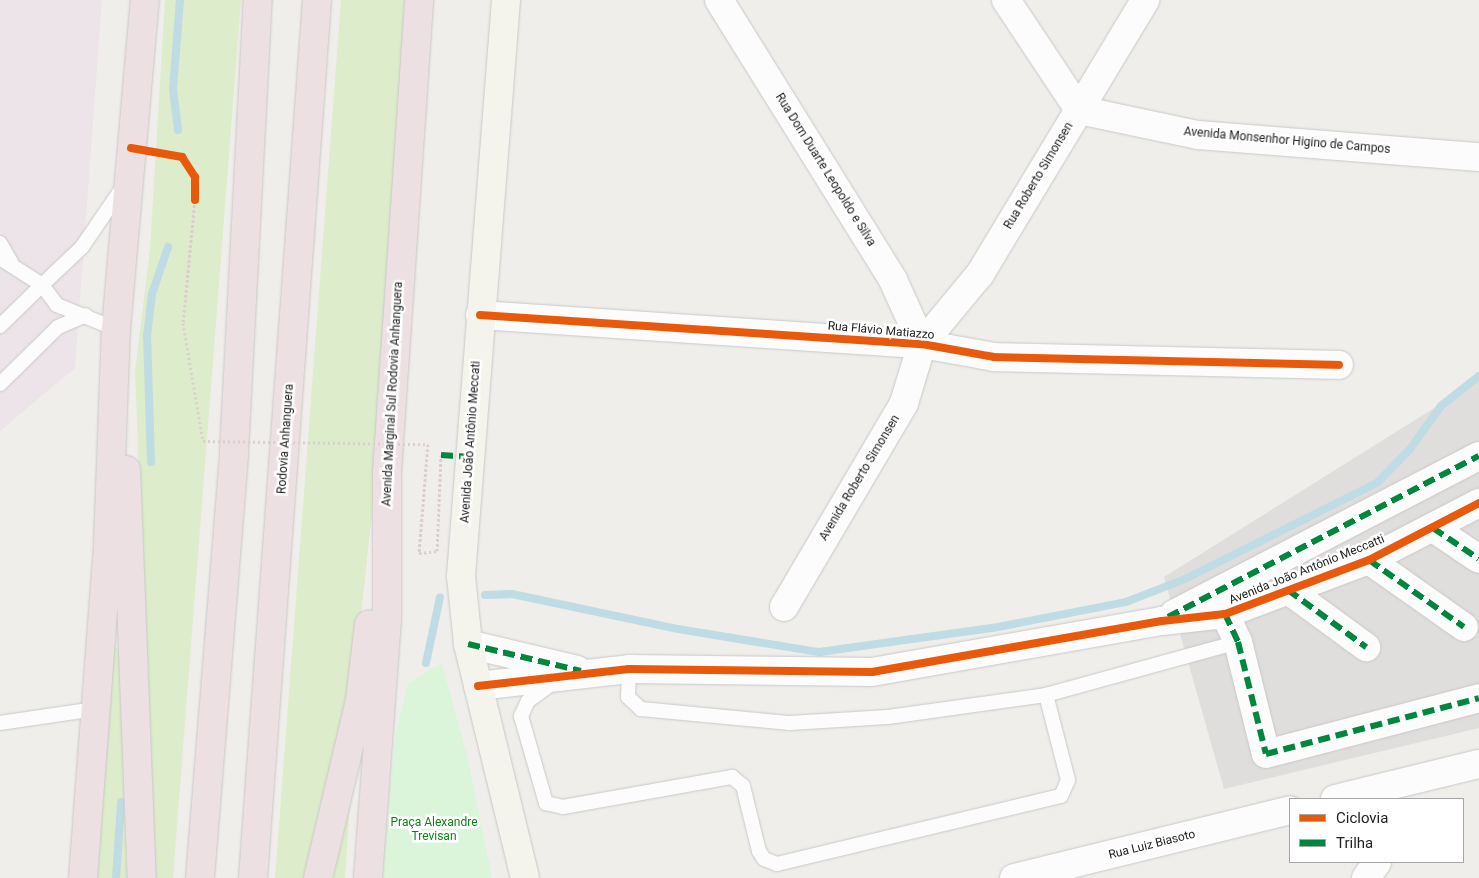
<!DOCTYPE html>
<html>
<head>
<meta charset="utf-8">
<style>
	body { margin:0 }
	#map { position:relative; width:1479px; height:878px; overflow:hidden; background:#f0eeeb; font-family:Roboto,sans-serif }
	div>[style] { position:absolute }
	.residential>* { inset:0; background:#dfdedc }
	.industrial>* { inset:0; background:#ede4e9 }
	.grass>* { inset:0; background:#ddeccb }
	.park>* { inset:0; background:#daf5da }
	.stream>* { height:8px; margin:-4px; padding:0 4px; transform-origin:4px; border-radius:4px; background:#bfdbe3 }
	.roads { filter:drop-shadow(0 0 1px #c9c8c7) drop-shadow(0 0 1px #c9c8c7) }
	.lane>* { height:14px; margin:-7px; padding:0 7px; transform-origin:7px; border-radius:7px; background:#fdfcfc }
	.street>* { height:28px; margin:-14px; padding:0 14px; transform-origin:14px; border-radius:14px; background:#fdfcfc }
	.secondary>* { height:28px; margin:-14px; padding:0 14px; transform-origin:14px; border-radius:14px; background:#f4f4ed }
	.highway>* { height:28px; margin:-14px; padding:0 14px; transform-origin:14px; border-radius:14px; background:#ece0e2 }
	.path-bridge>* { height:3px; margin-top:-1.5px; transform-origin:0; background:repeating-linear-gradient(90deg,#dccecd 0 2.5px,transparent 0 5px) }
	.quiet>* { height:6px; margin-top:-3px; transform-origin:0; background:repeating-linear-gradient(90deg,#00873e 0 12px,transparent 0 18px) }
	.cycleway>* { height:8px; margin:-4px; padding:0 4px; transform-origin:4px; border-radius:4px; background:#e8590c }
	span { translate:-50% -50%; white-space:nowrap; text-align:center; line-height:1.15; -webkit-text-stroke:5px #fff; paint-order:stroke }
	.street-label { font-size:12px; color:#222 }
	.park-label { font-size:12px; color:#0c8416 }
	.legend { position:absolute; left:1289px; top:798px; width:175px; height:65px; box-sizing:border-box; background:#fff; border:1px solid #a7a7a7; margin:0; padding:6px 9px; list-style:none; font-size:15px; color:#222 }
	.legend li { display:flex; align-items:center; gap:10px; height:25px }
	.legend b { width:25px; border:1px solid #a7a7a7 }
</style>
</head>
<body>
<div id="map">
	<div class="residential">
		<div style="clip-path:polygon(1479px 380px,1479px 728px,1224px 789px,1164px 577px)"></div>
	</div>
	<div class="industrial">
		<div style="clip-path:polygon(0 0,102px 0,75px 368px,0 431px)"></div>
	</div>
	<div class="grass">
		<div style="clip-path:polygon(165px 0,241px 0,173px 878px,155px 878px,135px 371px,150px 249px)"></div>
		<div style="clip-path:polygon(341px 0,405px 0,374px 495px,357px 653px,307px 878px,275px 878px)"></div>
		<div style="clip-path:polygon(116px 647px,124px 657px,132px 878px,94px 878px,110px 652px)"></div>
		<div style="clip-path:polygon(351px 792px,345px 878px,332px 878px)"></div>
	</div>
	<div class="park">
		<div style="clip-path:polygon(442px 663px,469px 764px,492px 878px,381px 878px,396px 731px,408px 683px)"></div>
	</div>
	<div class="stream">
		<div style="left:178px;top:130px;width:41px;rotate:-97deg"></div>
		<div style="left:173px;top:89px;width:89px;rotate:-85.5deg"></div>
		<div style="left:151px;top:462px;width:126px;rotate:-91.8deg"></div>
		<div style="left:147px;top:336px;width:42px;rotate:-83.2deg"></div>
		<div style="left:152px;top:294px;width:50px;rotate:-71.2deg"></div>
		<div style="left:485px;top:595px;width:27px;rotate:-2deg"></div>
		<div style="left:512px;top:594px;width:170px;rotate:11.9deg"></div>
		<div style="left:678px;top:629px;width:143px;rotate:9.3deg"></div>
		<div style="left:819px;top:652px;width:176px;rotate:-7.9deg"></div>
		<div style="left:993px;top:628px;width:136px;rotate:-11.1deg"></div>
		<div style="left:1126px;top:602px;width:63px;rotate:-21.3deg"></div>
		<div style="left:1185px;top:579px;width:215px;rotate:-26.6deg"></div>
		<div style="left:1377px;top:483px;width:47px;rotate:-45.9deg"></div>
		<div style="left:1410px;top:449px;width:53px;rotate:-54.2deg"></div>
		<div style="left:1441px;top:406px;width:48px;rotate:-38.3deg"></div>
		<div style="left:426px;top:663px;width:67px;rotate:-78deg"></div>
		<div style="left:116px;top:878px;width:76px;rotate:-86.2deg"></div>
	</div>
	<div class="roads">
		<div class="lane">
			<div style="left:0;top:243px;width:22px;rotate:60deg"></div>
			<div style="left:0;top:258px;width:50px;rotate:32.7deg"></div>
			<div style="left:42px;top:285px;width:59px;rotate:135.7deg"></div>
			<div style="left:116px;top:329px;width:64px;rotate:-157.9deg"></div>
			<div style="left:57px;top:305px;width:25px;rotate:-127deg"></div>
			<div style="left:42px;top:285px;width:55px;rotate:-43.5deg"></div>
			<div style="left:82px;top:247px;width:73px;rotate:-55.7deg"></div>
			<div style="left:0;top:384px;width:81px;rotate:-44.5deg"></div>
			<div style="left:58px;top:327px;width:30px;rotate:-23deg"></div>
			<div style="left:629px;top:669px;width:28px;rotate:92deg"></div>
			<div style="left:628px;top:697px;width:18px;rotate:43deg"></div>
			<div style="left:641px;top:709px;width:150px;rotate:5.4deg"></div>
			<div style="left:790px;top:723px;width:98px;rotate:-3.5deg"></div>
			<div style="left:888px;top:717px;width:160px;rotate:-7.9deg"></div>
			<div style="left:1046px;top:695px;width:199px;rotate:-15.4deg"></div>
			<div style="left:554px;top:682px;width:32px;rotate:144deg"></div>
			<div style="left:528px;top:701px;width:17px;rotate:115deg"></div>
			<div style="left:521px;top:716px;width:91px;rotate:74deg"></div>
			<div style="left:546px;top:803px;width:17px;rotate:13deg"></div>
			<div style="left:563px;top:807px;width:172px;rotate:-10.1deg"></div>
			<div style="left:732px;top:777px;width:14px;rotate:39deg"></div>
			<div style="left:743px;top:786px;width:67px;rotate:76.2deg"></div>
			<div style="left:759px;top:851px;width:9px;rotate:58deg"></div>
			<div style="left:764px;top:859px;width:14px;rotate:21deg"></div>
			<div style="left:777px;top:864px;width:292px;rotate:-13.5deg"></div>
			<div style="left:1061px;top:796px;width:17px;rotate:-66deg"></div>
			<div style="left:1068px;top:780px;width:88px;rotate:-104.5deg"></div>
			<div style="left:0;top:723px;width:96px;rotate:-8.4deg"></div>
		</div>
		<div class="street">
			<div style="left:719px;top:0;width:330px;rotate:58.1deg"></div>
			<div style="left:893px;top:280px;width:70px;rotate:65.6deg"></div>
			<div style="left:1006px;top:0;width:132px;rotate:56.4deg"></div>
			<div style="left:1079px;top:110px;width:122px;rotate:11.9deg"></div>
			<div style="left:1198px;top:135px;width:282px;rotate:4.5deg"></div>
			<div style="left:480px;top:315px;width:443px;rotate:3.8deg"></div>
			<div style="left:922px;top:344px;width:73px;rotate:10.2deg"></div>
			<div style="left:994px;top:357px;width:345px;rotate:1.3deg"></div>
			<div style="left:1433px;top:528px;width:55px;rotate:34deg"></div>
			<div style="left:1369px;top:560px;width:116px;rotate:35.2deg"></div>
			<div style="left:1288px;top:590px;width:97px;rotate:36.2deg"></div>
			<div style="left:784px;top:607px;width:237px;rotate:-59.5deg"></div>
			<div style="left:904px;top:403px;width:62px;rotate:-73deg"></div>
			<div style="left:922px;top:344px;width:91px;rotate:-50.4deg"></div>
			<div style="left:980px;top:274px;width:320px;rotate:-58.9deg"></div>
			<div style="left:1174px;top:614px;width:343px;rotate:-27.4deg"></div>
			<div style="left:1225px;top:614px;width:31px;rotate:65deg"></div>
			<div style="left:1238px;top:642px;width:115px;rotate:76deg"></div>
			<div style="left:1266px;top:754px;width:220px;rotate:-14.7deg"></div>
			<div style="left:468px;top:644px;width:112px;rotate:13.4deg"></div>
			<div style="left:478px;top:686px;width:152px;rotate:-6.4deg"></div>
			<div style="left:629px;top:669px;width:243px;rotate:0.7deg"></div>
			<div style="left:872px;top:672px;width:294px;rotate:-10deg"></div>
			<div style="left:1162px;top:621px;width:63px;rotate:-6.3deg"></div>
			<div style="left:1225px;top:614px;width:154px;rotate:-20.6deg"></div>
			<div style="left:1369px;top:560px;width:124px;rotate:-27.4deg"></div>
			<div style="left:1335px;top:799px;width:148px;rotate:-13.7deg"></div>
			<div style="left:1014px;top:878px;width:284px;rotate:-13.8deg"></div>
			<div style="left:1366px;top:878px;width:19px;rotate:-55deg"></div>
		</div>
		<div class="secondary">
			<div style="left:506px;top:0;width:578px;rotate:94.47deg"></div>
			<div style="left:461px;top:576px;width:68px;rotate:84.1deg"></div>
			<div style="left:468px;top:644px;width:241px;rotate:76.3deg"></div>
		</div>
		<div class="highway">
			<div style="left:126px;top:470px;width:408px;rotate:87.8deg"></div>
			<div style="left:83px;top:878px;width:335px;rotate:-85.7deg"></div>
			<div style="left:108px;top:544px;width:215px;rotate:-87.9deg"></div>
			<div style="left:116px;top:329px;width:330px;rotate:-85deg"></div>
			<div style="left:200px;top:878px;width:427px;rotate:-85.4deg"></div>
			<div style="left:234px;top:452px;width:453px;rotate:-87deg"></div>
			<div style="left:253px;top:878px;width:880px;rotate:-85.83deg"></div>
			<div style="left:318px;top:878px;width:183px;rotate:-76.7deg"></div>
			<div style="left:360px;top:700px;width:76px;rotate:-83.2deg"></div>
			<div style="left:368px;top:878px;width:260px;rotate:-85.8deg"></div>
			<div style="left:387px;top:619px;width:147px;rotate:-90deg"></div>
			<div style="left:387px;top:472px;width:473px;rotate:-86.1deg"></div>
		</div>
	</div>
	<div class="path-bridge">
		<div style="left:195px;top:200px;width:124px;rotate:95.6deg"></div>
		<div style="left:183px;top:323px;width:120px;rotate:80.4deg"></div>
		<div style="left:203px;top:441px;width:225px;rotate:0.8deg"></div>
		<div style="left:428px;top:444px;width:109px;rotate:94.7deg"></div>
		<div style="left:419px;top:553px;width:18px;rotate:-6deg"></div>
		<div style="left:437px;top:551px;width:96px;rotate:-87.6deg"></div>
	</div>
	<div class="quiet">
		<div style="left:441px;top:455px;width:30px;rotate:4deg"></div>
		<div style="left:1433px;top:528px;width:55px;rotate:34deg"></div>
		<div style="left:1369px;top:560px;width:116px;rotate:35.2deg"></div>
		<div style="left:1288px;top:590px;width:97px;rotate:36.2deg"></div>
		<div style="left:1225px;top:614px;width:31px;rotate:65deg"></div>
		<div style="left:1238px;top:642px;width:115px;rotate:76deg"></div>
		<div style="left:1266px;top:754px;width:220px;rotate:-14.7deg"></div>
		<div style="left:1168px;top:617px;width:350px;rotate:-27.4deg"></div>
		<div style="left:468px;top:644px;width:116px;rotate:13.4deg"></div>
	</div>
	<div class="cycleway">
		<div style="left:131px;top:148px;width:52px;rotate:10deg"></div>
		<div style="left:182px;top:157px;width:24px;rotate:57deg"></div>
		<div style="left:195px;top:177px;width:23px;rotate:90deg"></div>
		<div style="left:480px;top:315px;width:443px;rotate:3.8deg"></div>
		<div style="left:922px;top:344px;width:73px;rotate:10.2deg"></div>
		<div style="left:994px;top:357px;width:345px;rotate:1.3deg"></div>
		<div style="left:478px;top:686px;width:152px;rotate:-6.4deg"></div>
		<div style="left:629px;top:669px;width:243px;rotate:0.7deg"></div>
		<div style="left:872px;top:672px;width:294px;rotate:-10deg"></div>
		<div style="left:1162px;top:621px;width:63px;rotate:-6.3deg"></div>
		<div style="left:1225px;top:614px;width:154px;rotate:-20.6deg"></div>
		<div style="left:1369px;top:560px;width:124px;rotate:-27.4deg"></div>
	</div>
	<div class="street-label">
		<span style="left:1287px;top:141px;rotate:5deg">Avenida Monsenhor Higino de Campos</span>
		<span style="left:825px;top:170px;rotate:58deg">Rua Dom Duarte Leopoldo e Silva</span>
		<span style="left:1039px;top:176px;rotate:-59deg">Rua Roberto Simonsen</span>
		<span style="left:881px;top:331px;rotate:5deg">Rua Flávio Matiazzo</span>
		<span style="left:393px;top:394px;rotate:-87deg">Avenida Marginal Sul Rodovia Anhanguera</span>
		<span style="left:286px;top:439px;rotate:-86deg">Rodovia Anhanguera</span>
		<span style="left:471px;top:442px;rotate:-86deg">Avenida João Antônio Meccati</span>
		<span style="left:860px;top:478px;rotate:-59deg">Avenida Roberto Simonsen</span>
		<span style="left:1307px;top:570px;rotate:-22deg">Avenida João Antônio Meccatti</span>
		<span style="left:1152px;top:845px;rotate:-14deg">Rua Luiz Biasoto</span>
	</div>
	<div class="park-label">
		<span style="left:434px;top:830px">Praça Alexandre<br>Trevisan</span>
	</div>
	<ul class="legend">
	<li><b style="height:6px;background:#e8590c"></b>Ciclovia</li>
	<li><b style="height:6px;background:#00873e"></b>Trilha</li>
	</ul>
</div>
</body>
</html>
